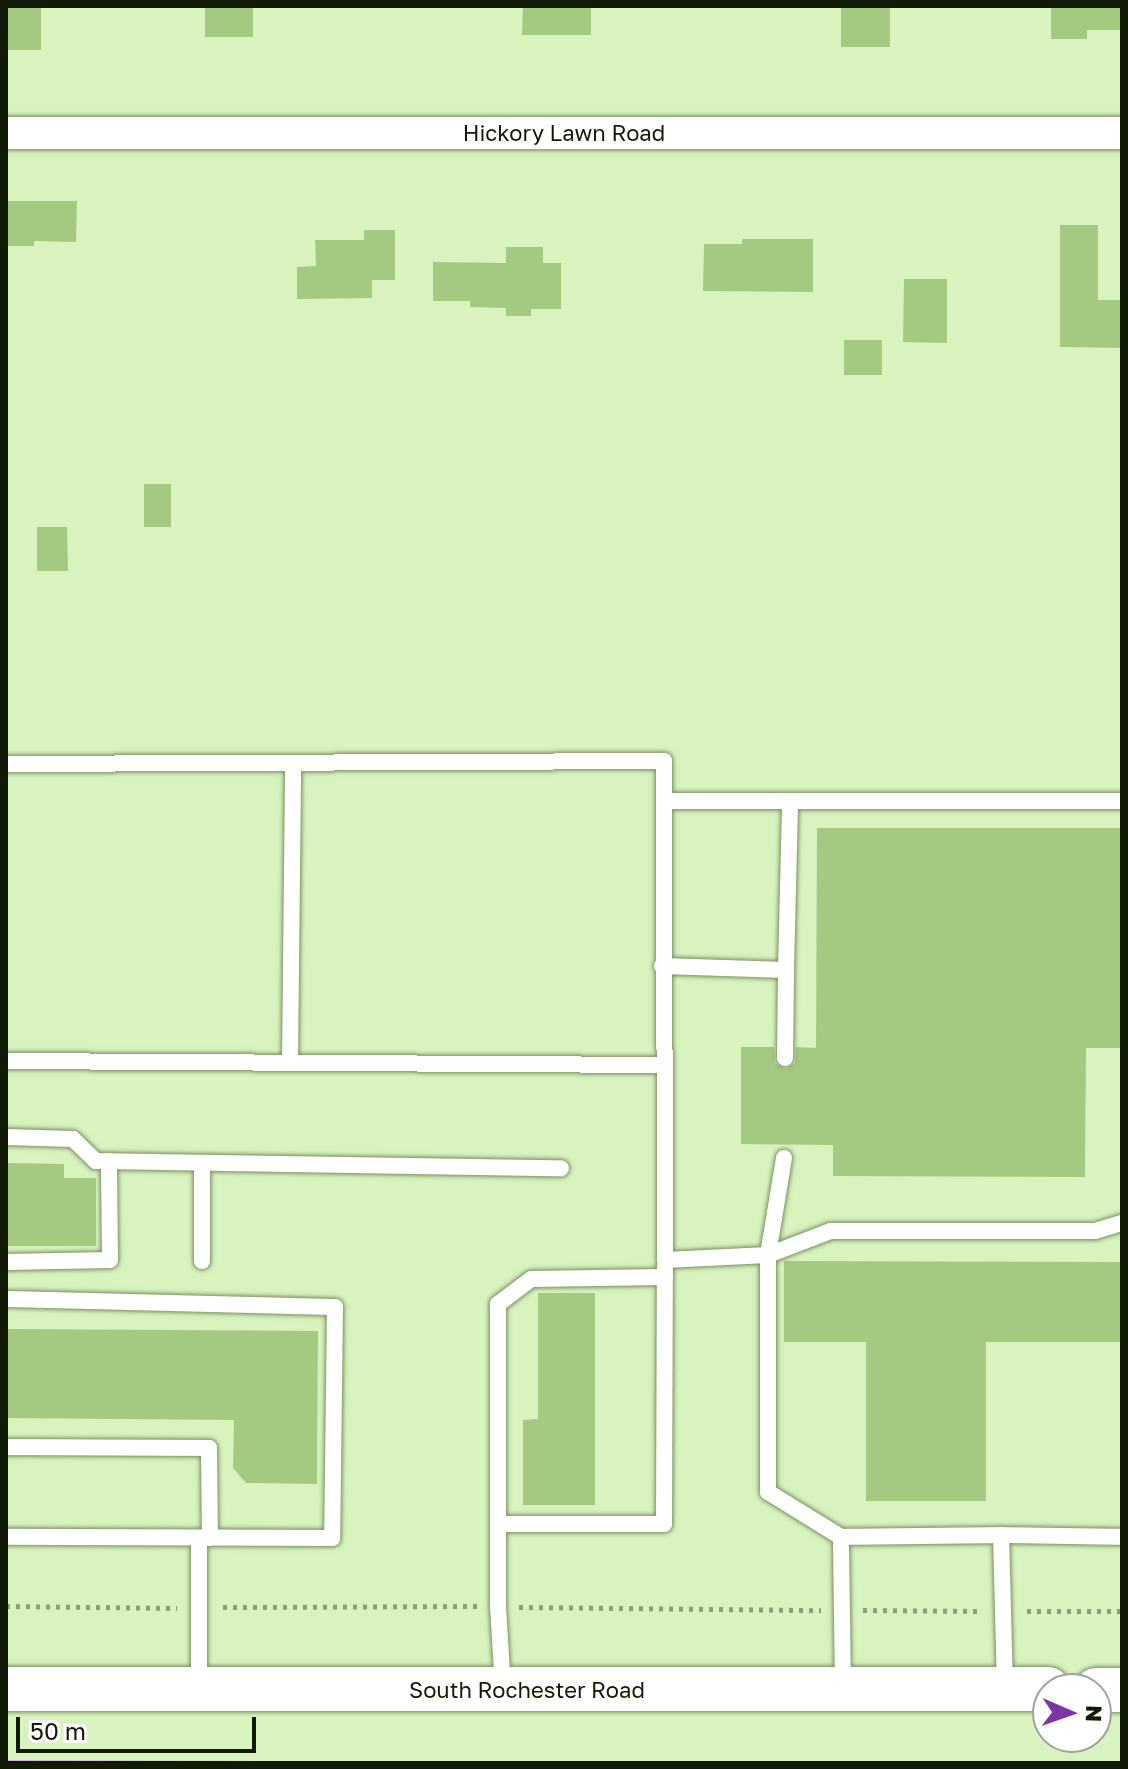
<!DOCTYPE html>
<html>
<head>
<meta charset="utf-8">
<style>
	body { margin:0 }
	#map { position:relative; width:1128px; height:1769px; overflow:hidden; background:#d8f3be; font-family:"Golos Text",sans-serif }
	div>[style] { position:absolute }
	.green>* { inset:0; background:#ccb2e1 }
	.building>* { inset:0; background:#a6c982 }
	.path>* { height:5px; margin-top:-2.5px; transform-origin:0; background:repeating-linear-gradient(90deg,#8ba077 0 4px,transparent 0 10px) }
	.roads { filter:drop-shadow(0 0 2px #799261) drop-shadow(0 0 2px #799261) }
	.lane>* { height:16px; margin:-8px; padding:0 8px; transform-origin:8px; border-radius:8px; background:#fff }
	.street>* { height:32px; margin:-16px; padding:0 16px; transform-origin:16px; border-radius:16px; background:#fff }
	.primary>* { height:44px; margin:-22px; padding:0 22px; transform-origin:22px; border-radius:22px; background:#fff }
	span { translate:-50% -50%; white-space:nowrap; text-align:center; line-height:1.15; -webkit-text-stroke:6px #fff; paint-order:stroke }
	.street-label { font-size:22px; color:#101a06 }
	.frame { position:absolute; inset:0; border:8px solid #101a06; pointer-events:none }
	.north { position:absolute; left:1032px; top:1673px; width:80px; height:80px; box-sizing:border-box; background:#fff; border:2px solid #9fa39b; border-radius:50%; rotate:92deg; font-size:22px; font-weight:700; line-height:32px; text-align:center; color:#101a06 }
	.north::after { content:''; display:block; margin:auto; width:28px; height:36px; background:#7c35a7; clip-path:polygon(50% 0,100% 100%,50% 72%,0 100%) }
	.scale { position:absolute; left:16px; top:1717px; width:240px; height:36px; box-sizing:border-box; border:4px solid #101a06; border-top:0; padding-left:10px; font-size:24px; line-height:28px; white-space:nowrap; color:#101a06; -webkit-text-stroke:6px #fff; paint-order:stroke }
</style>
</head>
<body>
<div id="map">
	<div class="green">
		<div style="clip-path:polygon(6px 1760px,728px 1763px,6px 1763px)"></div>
	</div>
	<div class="building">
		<div style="clip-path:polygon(6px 6px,41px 6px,41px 50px,6px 50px)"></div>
		<div style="clip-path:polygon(205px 6px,253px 6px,253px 37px,205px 37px)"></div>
		<div style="clip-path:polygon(523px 6px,591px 6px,591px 35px,522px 35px)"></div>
		<div style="clip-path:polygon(841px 6px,890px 6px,890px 47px,841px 47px)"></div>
		<div style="clip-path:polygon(1051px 6px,1122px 6px,1122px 30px,1087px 30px,1087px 39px,1051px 39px)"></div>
		<div style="clip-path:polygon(6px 201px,77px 201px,76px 242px,34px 241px,34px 246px,6px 246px)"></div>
		<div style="clip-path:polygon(1060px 225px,1098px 225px,1098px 300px,1122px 300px,1122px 348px,1060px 347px)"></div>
		<div style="clip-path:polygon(364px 230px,395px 230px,395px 280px,372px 280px,372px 298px,297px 299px,297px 267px,316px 266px,315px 240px,364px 240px)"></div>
		<div style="clip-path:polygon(742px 239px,813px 239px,813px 292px,703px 291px,704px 244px,742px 244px)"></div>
		<div style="clip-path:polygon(506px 247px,543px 247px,543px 263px,561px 263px,561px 309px,531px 309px,531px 316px,506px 316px,506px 308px,470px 307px,470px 301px,433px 301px,433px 262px,506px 263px)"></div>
		<div style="clip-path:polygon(904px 279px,947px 279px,947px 343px,903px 342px)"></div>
		<div style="clip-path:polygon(844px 340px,882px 340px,882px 375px,844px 375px)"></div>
		<div style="clip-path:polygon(144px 484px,171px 484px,171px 527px,144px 527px)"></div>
		<div style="clip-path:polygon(37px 527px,67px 527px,68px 571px,37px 571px)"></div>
		<div style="clip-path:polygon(817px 828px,1122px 828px,1122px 1048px,1086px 1048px,1085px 1177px,833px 1176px,833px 1145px,741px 1144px,741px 1047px,774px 1047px,775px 1063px,786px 1069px,795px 1063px,796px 1047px,816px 1048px)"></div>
		<div style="clip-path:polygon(6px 1163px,64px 1164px,64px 1178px,96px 1178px,96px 1246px,6px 1246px)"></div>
		<div style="clip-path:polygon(784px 1261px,1122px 1262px,1122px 1342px,986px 1342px,986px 1501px,866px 1501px,866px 1342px,784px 1342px)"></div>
		<div style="clip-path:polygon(538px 1293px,595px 1293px,595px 1505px,523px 1505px,523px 1420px,538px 1419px)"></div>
		<div style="clip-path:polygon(6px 1329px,318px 1331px,317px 1484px,246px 1483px,233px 1468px,234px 1420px,6px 1418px)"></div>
	</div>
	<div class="path">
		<div style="left:6px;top:1606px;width:171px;rotate:0.7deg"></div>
		<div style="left:223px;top:1607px;width:254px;rotate:-0.2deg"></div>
		<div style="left:519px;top:1607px;width:302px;rotate:0.6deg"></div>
		<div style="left:863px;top:1610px;width:118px;rotate:0.5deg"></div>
		<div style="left:1027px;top:1611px;width:95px"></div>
	</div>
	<div class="roads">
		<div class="lane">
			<div style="left:6px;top:764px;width:658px;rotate:-0.26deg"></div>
			<div style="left:664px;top:761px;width:499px;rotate:89.9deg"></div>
			<div style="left:665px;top:1260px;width:103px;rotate:-2.8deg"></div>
			<div style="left:768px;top:1255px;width:67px;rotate:-20.9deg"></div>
			<div style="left:831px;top:1231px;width:264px"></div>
			<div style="left:1095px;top:1231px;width:28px;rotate:-17deg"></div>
			<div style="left:664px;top:801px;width:458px"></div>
			<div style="left:662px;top:966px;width:124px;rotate:1.8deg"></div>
			<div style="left:786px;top:970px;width:169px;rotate:-88.6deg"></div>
			<div style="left:785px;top:1058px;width:88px;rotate:-89.3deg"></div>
			<div style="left:6px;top:1061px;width:656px;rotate:0.35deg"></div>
			<div style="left:290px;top:1063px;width:300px;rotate:-89.4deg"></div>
			<div style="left:6px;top:1137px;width:67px;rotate:1.7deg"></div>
			<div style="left:73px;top:1139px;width:32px;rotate:44deg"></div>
			<div style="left:96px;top:1161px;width:465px;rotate:0.9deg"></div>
			<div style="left:784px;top:1158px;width:98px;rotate:99.4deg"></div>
			<div style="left:768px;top:1255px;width:237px;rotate:90deg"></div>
			<div style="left:768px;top:1492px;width:86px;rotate:31.7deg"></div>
			<div style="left:202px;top:1164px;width:97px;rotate:90deg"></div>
			<div style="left:6px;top:1262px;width:104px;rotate:-1.1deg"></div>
			<div style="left:110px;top:1260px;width:99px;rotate:-90.6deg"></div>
			<div style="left:6px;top:1299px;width:329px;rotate:1.4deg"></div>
			<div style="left:335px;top:1307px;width:231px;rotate:90.7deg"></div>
			<div style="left:332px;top:1538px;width:326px;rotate:-179.8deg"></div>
			<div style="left:6px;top:1447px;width:203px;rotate:0.3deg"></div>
			<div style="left:209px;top:1448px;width:90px;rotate:89.4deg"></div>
			<div style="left:499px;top:1524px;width:165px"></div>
			<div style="left:664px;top:1524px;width:257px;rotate:-89.8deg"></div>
			<div style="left:1001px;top:1535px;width:121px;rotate:0.9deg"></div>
			<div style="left:199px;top:1538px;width:150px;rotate:90deg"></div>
			<div style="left:843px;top:1686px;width:149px;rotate:-90.8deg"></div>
			<div style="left:841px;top:1537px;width:160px;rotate:-0.7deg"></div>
			<div style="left:1001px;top:1535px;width:153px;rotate:88.5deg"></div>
			<div style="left:503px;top:1688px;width:81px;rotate:-93.5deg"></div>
			<div style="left:498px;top:1607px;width:303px;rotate:-90deg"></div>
			<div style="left:498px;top:1304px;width:41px;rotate:-37.1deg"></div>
			<div style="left:531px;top:1279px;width:134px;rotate:-0.9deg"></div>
		</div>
		<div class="street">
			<div style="left:6px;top:133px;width:1116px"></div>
		</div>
		<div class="primary">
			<div style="left:6px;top:1689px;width:1042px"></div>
			<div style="left:1096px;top:1690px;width:26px"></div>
		</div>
	</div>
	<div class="street-label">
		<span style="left:564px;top:133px">Hickory Lawn Road</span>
		<span style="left:527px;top:1690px">South Rochester Road</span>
	</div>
	<div class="frame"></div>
	<div class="north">N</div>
	<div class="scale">50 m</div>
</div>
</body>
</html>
